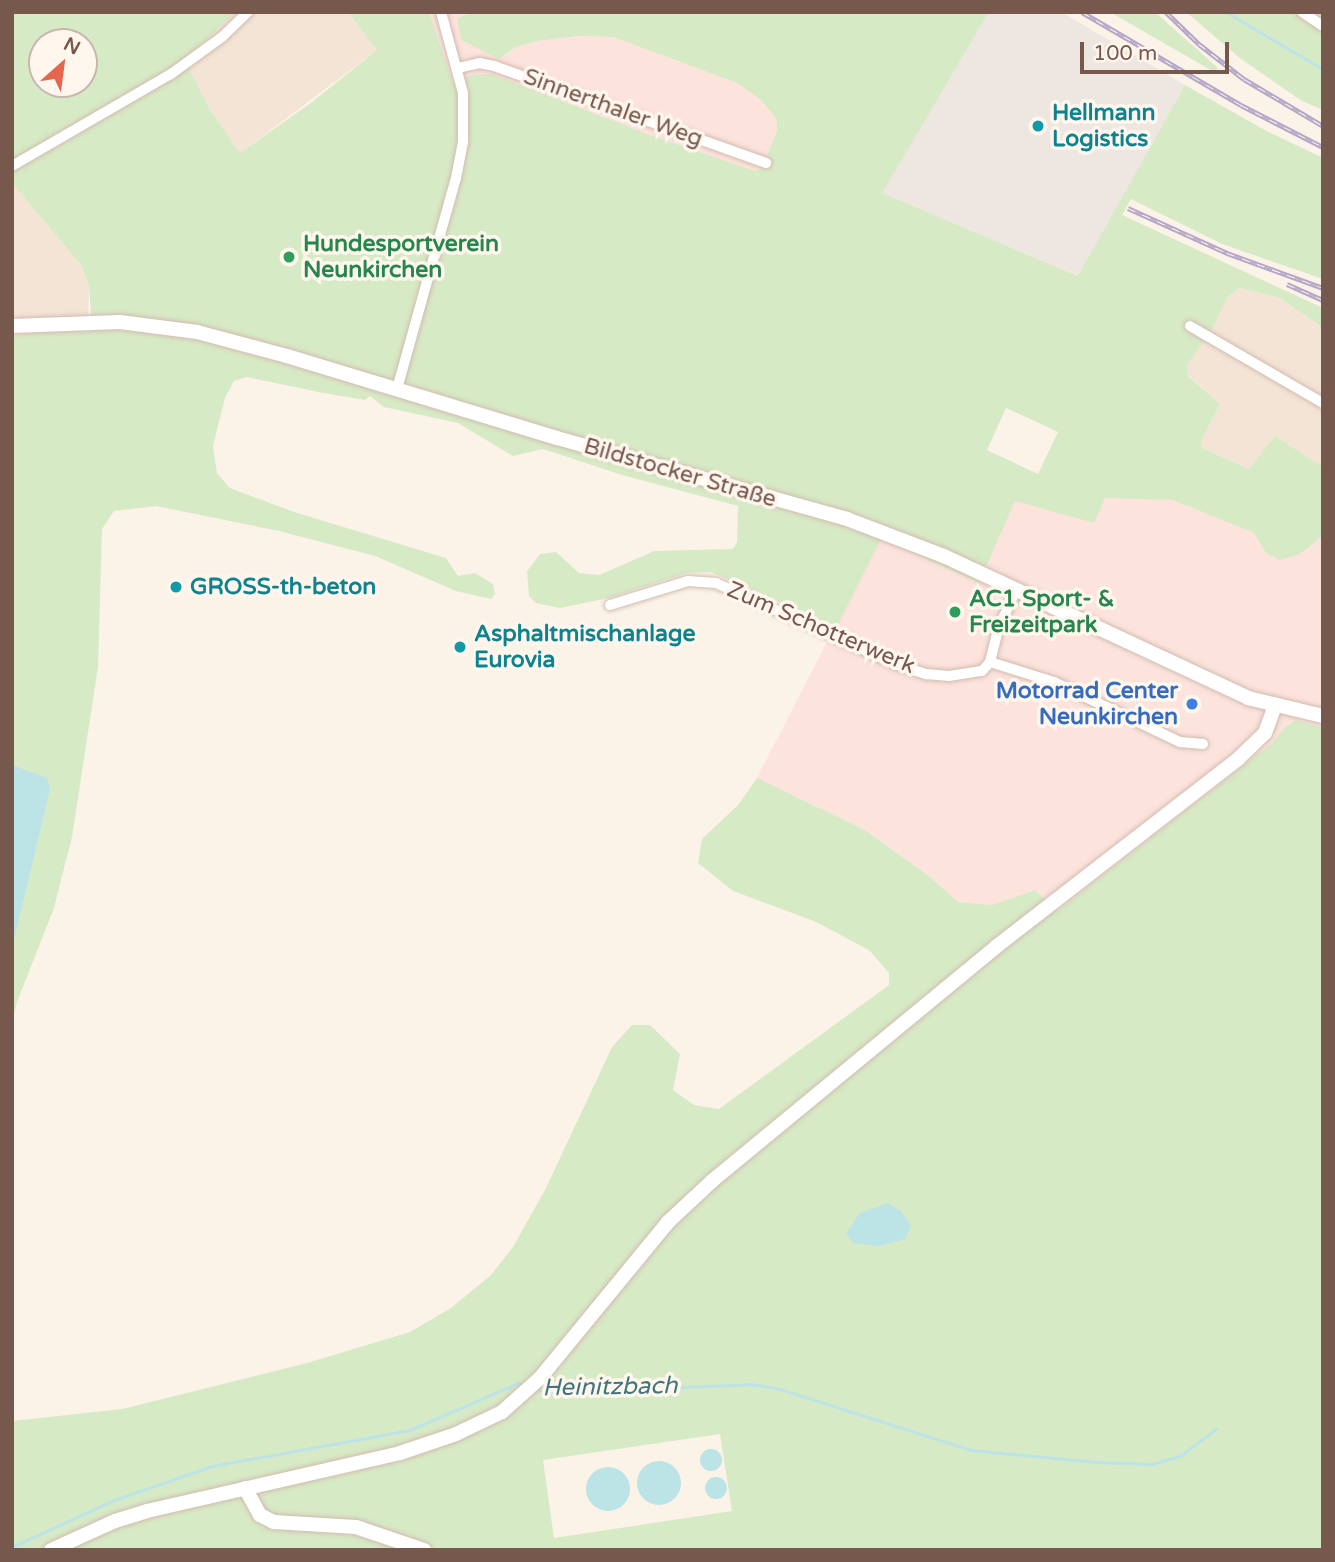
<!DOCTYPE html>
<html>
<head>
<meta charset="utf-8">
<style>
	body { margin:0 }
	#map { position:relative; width:1335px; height:1562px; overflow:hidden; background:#fcf3e8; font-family:"Varela Round",sans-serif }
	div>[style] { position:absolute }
	.residential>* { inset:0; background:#f4e4d6 }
	.commercial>* { inset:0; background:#fce3dc }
	.industrial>* { inset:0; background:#ede6e1 }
	.green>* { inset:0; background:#d7eac6 }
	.water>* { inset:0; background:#bce3e6 }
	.round { border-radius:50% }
	.stream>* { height:2.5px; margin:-1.25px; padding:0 1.25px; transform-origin:1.25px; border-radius:1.25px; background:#bce3e6 }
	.roads { filter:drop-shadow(0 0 2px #d1bcb0) drop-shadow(0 0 2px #d1bcb0) }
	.street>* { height:10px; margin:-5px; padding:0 5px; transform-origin:5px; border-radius:5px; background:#fff }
	.secondary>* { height:14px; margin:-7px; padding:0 7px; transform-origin:7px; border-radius:7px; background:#fff }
	.rail>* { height:5px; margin-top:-2.5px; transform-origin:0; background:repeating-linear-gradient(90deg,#fff7ee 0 8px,#b5a5c7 0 16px); box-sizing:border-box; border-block:2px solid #b5a5c7 }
	.dots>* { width:19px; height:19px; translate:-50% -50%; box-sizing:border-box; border:4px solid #fff7ee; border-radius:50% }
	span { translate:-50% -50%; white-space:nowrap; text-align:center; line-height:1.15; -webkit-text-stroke:7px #fff7ee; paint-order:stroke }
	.street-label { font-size:23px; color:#77584c }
	.culture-label { font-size:23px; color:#0d838f; font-weight:700 }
	.left { translate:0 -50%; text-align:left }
	.leisure-label { font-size:23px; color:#27864d; font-weight:700 }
	.shop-label { font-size:23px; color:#366cbe; font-weight:700 }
	.right { translate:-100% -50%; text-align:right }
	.water-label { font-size:24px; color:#3f767c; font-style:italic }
	.frame { position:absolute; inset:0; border:14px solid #77584c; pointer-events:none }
	.north { position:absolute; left:28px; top:28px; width:70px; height:70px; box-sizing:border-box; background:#fff7ee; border:2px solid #c9b7ad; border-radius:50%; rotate:28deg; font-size:19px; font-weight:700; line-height:28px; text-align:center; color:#77584c }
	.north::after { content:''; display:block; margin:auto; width:24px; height:32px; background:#e5664f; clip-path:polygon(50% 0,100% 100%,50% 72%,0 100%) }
	.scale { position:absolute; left:1080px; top:42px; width:149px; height:32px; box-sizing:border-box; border:4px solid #77584c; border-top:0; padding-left:9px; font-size:21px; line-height:24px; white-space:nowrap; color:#77584c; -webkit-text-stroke:5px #fff7ee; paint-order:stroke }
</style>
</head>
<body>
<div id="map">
	<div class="residential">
		<div style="clip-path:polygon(236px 12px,348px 12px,377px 50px,240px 153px,210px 110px,185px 60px)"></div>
		<div style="clip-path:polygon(12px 183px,81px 265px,89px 286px,88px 332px,41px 332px,12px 336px)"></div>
		<div style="clip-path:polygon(1239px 288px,1280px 298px,1323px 328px,1323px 467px,1275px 436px,1249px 469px,1202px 448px,1201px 441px,1220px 404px,1188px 375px,1187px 365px,1211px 331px,1228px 297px)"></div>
	</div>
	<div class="commercial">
		<div style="clip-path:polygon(429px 12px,481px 12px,464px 15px,504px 56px,516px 47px,537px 41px,578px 36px,613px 37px,737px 83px,761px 100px,776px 118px,777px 131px,761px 169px,755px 171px,471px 75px,453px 83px)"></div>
		<div style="clip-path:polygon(1124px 497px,1173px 500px,1254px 533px,1266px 553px,1300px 554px,1323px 536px,1323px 728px,1296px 720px,1284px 728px,1272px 743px,1057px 911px,1035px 890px,992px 905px,958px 902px,930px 877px,865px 830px,757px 778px,880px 539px,979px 583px,1014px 500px,1094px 523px,1105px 498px)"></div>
	</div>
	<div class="industrial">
		<div style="clip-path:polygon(989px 12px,1061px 12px,1185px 85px,1079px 276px,881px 193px)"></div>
	</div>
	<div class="green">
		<div style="clip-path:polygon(evenodd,12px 12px,236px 12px,185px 60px,210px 110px,240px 153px,312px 102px,377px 50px,348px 12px,429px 12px,453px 83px,471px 75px,491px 74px,650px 135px,755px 171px,761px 169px,777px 131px,776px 118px,761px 100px,737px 83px,613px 37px,578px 36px,537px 41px,516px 47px,499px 59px,461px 40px,457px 19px,464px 15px,481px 12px,989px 12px,882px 193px,1078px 276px,1185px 85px,1263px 129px,1323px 158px,1323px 279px,1222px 244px,1131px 199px,1122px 215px,1323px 308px,1323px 328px,1280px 298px,1239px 288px,1228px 297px,1211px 331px,1187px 365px,1188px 376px,1220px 404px,1201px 441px,1202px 448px,1249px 469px,1275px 436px,1323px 467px,1323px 536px,1300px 554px,1280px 560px,1266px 553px,1254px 533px,1173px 500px,1105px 498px,1094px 523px,1015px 501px,979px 583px,881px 539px,837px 627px,711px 572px,687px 573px,608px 598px,560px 608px,536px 603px,529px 596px,527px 571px,540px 554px,556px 552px,579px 573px,599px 575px,654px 551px,733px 549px,737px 542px,738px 506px,622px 475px,543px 449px,513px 456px,458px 423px,384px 407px,370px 396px,365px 400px,323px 393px,247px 377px,234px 381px,225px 398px,213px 446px,217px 473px,230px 488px,294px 512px,446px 558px,458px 576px,475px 573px,493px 584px,495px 594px,491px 599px,456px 591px,375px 556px,279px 531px,156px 506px,114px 511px,102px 529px,98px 667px,72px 837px,54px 908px,17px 1002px,12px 1023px,12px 336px,41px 332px,88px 332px,91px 314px,89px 286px,81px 265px,12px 183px,12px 12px,42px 42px,84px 42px,84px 84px,42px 84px,42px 42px,12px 12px,1006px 408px,1058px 432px,1038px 474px,987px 450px,1006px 408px)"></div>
		<div style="clip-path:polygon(1110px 12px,1155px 12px,1218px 68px,1214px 72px)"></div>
		<div style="clip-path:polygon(1186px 12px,1323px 12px,1323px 110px,1302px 101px,1241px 59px)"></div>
		<div style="clip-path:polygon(evenodd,1296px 720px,1323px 728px,1323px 1550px,12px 1550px,12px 1421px,122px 1409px,307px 1363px,410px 1332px,451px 1308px,491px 1275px,513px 1247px,545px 1190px,612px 1047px,632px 1025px,650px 1025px,680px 1054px,673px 1090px,694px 1105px,719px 1109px,889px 985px,889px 973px,869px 950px,814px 921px,733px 891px,698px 863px,702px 839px,739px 804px,757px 778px,865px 830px,930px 877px,958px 902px,992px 905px,1035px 890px,1057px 911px,1272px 743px,1284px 728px,1296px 720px,720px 1434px,732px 1511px,554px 1538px,543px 1460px,720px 1434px)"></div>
	</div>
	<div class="water">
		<div style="clip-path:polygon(12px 765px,47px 778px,50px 789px,12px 948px)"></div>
		<div style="clip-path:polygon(887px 1203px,901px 1211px,911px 1226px,905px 1239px,879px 1246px,853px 1243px,846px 1233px,860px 1213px)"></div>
		<div class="round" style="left:700px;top:1449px;width:22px;height:22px"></div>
		<div class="round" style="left:637px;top:1461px;width:44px;height:44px"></div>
		<div class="round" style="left:586px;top:1467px;width:44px;height:44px"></div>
		<div class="round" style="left:705px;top:1477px;width:22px;height:22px"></div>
	</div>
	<div class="stream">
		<div style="left:1226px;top:12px;width:113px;rotate:30.4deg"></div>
		<div style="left:534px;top:1390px;width:22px;rotate:5deg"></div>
		<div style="left:556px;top:1392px;width:195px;rotate:-2.3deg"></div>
		<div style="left:751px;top:1384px;width:26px;rotate:9deg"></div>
		<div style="left:777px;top:1388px;width:204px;rotate:17.7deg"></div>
		<div style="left:971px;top:1450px;width:125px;rotate:5.5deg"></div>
		<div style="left:1095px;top:1462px;width:58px;rotate:2deg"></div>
		<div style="left:1153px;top:1464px;width:28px;rotate:-17deg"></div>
		<div style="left:1180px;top:1456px;width:45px;rotate:-36.9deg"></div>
		<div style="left:12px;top:1547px;width:112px;rotate:-24.7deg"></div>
		<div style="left:114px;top:1500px;width:104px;rotate:-19.1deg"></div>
		<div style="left:212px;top:1466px;width:201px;rotate:-10.3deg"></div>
		<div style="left:410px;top:1430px;width:118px;rotate:-23.5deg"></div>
		<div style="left:518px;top:1383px;width:7px;rotate:27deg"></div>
	</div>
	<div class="roads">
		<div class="street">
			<div style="left:1302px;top:12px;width:25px;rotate:34deg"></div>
			<div style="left:458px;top:68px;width:22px;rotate:-13deg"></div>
			<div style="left:479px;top:63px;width:15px;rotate:11deg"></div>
			<div style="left:494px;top:66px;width:289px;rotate:19.6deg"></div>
			<div style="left:12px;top:166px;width:184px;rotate:-30.1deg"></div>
			<div style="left:171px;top:74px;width:63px;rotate:-36deg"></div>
			<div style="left:222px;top:37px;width:36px;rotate:-44deg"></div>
			<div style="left:1190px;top:326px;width:154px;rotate:30.1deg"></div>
			<div style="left:397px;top:389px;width:219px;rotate:-74.4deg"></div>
			<div style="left:456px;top:178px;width:38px;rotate:-79deg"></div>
			<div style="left:463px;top:141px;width:48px;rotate:-90deg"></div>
			<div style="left:463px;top:93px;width:84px;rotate:-105.2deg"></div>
			<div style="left:610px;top:605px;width:82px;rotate:-17.1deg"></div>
			<div style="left:688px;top:581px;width:28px;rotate:4deg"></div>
			<div style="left:716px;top:583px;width:196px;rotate:24.3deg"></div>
			<div style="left:895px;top:664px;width:33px;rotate:18deg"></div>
			<div style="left:926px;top:674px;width:23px;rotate:5deg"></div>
			<div style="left:949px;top:676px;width:33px;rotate:-9deg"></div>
			<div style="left:982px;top:671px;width:12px;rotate:-48deg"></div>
			<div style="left:990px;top:662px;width:36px;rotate:-76deg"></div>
			<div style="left:999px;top:627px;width:41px;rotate:-65.3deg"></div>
			<div style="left:990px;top:662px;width:67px;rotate:17.4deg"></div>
			<div style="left:1054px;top:682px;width:140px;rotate:25.5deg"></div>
			<div style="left:1180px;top:742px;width:23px;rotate:5deg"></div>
		</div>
		<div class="secondary">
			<div style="left:12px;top:326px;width:108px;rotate:-2.1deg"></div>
			<div style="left:120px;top:322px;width:78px;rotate:7.4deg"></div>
			<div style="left:197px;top:332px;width:93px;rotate:14.9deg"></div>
			<div style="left:287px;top:356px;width:282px;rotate:16.9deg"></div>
			<div style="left:557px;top:438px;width:301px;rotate:15.6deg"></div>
			<div style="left:847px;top:519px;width:104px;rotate:20.9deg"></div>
			<div style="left:944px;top:556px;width:336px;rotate:25deg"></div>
			<div style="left:1248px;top:698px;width:77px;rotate:13.5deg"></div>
			<div style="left:245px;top:1488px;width:31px;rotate:61deg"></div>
			<div style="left:260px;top:1515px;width:16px;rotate:27deg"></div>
			<div style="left:274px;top:1522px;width:82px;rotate:3.5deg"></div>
			<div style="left:356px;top:1527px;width:72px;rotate:18.7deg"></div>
			<div style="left:51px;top:1550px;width:70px;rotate:-24.4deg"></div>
			<div style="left:115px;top:1521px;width:34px;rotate:-17deg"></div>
			<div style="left:147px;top:1511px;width:260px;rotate:-12.9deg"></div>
			<div style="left:400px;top:1453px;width:59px;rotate:-18.7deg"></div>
			<div style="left:456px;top:1434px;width:51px;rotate:-25.6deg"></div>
			<div style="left:502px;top:1412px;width:51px;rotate:-41.8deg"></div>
			<div style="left:540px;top:1378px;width:202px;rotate:-50.6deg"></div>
			<div style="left:668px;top:1222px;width:60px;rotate:-43deg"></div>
			<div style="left:712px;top:1181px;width:369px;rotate:-39.5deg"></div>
			<div style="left:997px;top:946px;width:305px;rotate:-37.8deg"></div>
			<div style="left:1238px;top:759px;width:37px;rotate:-44deg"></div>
			<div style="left:1265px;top:733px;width:29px;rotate:-70deg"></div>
		</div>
	</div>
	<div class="rail">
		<div style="left:1082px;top:12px;width:184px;rotate:30.3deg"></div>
		<div style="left:1241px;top:105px;width:92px;rotate:27.1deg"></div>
		<div style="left:1166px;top:12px;width:46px;rotate:44.1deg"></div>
		<div style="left:1199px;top:44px;width:57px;rotate:37.9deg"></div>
		<div style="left:1244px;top:79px;width:92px;rotate:30.7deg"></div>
		<div style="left:1128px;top:208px;width:109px;rotate:24.4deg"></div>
		<div style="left:1227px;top:253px;width:102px;rotate:20deg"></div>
		<div style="left:1287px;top:284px;width:39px;rotate:24deg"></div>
	</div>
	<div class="dots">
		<div style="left:1038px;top:126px;background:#0f9aa8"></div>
		<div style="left:289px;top:257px;background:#2e9e5b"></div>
		<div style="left:176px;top:587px;background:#0f9aa8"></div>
		<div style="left:955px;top:612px;background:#2e9e5b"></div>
		<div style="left:460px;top:647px;background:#0f9aa8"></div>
		<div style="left:1192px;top:704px;background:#3f7fe0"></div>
	</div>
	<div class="street-label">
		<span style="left:613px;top:108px;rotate:20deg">Sinnerthaler Weg</span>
		<span style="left:680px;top:473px;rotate:16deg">Bildstocker Straße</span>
		<span style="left:821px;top:628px;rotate:23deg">Zum Schotterwerk</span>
	</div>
	<div class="culture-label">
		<span class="left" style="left:1052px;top:126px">Hellmann<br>Logistics</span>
		<span class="left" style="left:190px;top:587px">GROSS-th-beton</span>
		<span class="left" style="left:474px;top:647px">Asphaltmischanlage<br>Eurovia</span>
	</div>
	<div class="leisure-label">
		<span class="left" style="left:303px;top:257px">Hundesportverein<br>Neunkirchen</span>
		<span class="left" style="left:969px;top:612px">AC1 Sport- &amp;<br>Freizeitpark</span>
	</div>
	<div class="shop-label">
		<span class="right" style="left:1178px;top:704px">Motorrad Center<br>Neunkirchen</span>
	</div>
	<div class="water-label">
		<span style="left:610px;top:1387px;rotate:-1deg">Heinitzbach</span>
	</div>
	<div class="frame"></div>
	<div class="north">N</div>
	<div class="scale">100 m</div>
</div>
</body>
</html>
